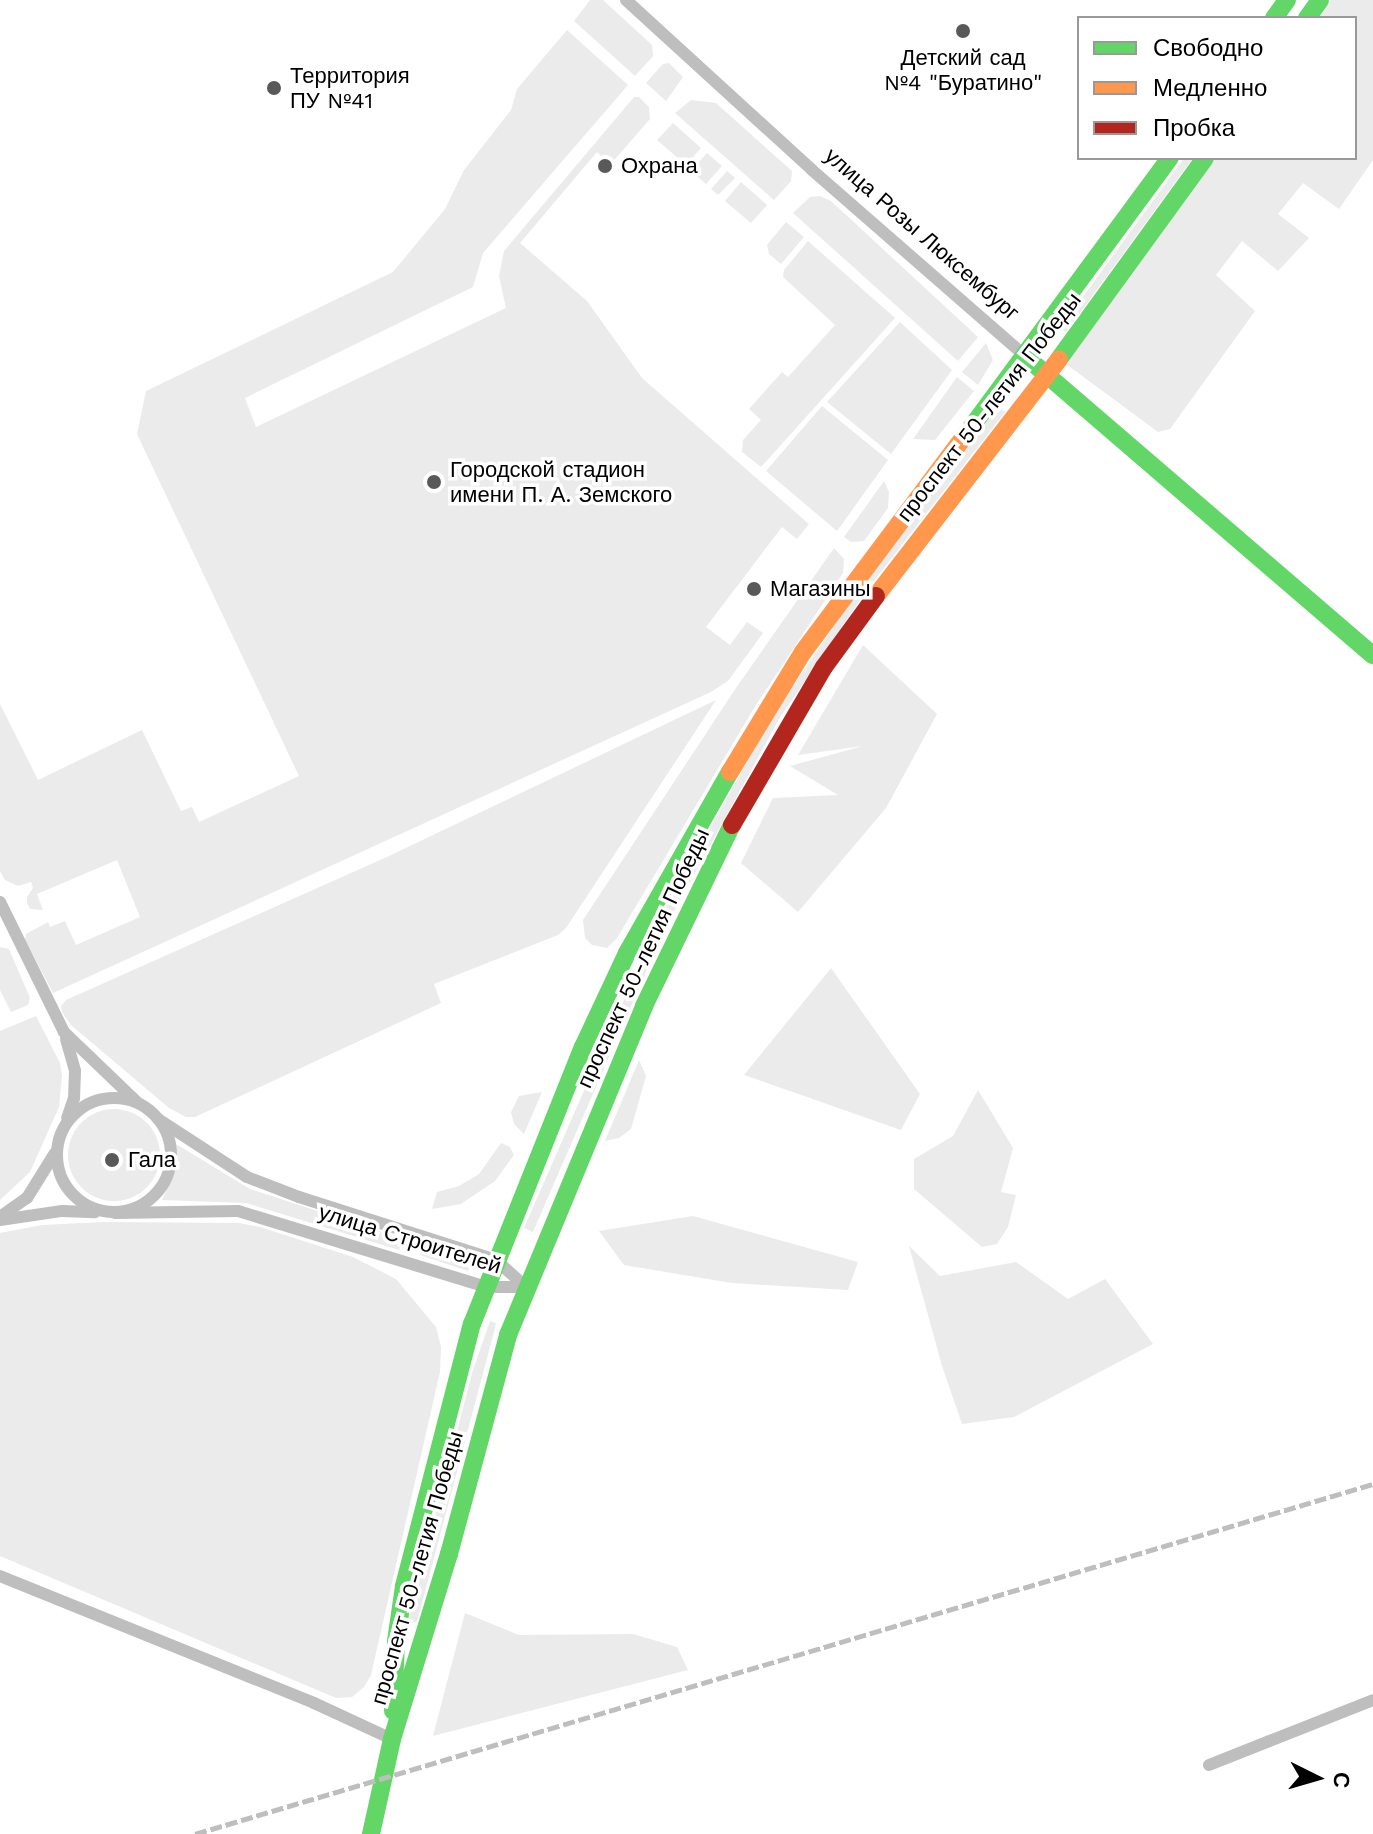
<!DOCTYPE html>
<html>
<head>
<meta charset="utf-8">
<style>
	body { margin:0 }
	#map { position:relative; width:1373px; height:1834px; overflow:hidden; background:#fff; font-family:"Work Sans",sans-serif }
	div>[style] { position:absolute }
	.green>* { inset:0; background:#ebebeb }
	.round { border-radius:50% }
	.street>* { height:12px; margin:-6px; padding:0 6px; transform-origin:6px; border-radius:6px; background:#bebebe }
	.street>.ring { margin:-6px; padding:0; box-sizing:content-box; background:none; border:12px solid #bebebe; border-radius:50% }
	.fast>* { height:18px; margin:-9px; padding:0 9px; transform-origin:9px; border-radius:9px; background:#63d668 }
	.slow>* { height:18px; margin:-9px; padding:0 9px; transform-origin:9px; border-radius:9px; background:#ff974d }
	.jam>* { height:18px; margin:-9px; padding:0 9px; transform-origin:9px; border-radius:9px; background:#b3261e }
	.rail>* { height:5px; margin-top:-2.5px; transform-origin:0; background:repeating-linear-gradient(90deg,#bebebe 0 12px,transparent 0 16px) }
	.dots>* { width:22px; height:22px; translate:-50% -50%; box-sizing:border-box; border:4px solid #fff; border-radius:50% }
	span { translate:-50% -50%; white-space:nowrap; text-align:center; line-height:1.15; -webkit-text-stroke:7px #fff; paint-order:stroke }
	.poi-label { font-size:22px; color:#000 }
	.left { translate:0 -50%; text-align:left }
	.street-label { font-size:22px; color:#000 }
	.legend { position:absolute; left:1077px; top:16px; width:280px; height:144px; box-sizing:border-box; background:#fff; border:2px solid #999; margin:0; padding:10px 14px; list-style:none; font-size:24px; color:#000 }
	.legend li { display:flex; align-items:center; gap:16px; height:40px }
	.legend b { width:40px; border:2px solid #999 }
	.north { position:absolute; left:1277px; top:1738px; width:80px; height:80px; -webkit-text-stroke:6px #fff; paint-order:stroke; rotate:95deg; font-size:22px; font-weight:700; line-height:32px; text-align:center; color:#000 }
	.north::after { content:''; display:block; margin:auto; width:28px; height:36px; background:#000; clip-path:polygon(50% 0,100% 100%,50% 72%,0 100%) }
</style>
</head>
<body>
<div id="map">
	<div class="green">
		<div style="clip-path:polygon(590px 0,603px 0,652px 45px,653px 56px,635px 76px,574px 21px)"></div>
		<div style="clip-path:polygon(1330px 0,1373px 0,1373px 160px,1339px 209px,1303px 183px,1278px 214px,1309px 238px,1278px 271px,1242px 241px,1216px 275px,1255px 311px,1170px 429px,1158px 432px,1066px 364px,1215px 158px,1355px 158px,1355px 18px,1317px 18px)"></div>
		<div style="clip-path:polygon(567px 30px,628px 85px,483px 253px,473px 287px,245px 398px,256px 427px,506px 308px,499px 276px,504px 251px,634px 97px,639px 97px,649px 107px,650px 119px,610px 165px,597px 152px,520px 243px,587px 301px,642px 378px,809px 524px,797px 539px,782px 527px,706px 627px,730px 645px,747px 622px,763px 633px,728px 681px,711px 692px,53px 993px,25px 940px,26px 934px,48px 922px,50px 927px,65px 921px,76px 945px,140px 917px,117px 860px,37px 894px,43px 910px,30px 909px,27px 903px,27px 897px,33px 888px,31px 882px,18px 886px,5px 880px,0 871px,0 704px,38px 780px,142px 730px,181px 811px,192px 807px,199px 822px,299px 776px,137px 434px,146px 391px,393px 272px,445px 209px,464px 170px,511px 110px,517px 89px)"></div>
		<div style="clip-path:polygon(669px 63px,683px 77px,666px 101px,646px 83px,663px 64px)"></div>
		<div style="clip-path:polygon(691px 100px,716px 103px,792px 171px,791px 181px,774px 200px,675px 113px)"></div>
		<div style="clip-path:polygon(673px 123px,701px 148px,686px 165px,657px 140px)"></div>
		<div style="clip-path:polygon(707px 153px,722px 166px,706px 184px,691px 171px)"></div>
		<div style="clip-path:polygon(1184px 158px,1193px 158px,1066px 332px,1060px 328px)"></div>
		<div style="clip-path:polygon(727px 171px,735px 178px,718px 195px,711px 189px)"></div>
		<div style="clip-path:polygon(741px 182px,767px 205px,751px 223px,725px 201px)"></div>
		<div style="clip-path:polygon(820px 196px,831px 201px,978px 337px,958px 361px,793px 213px,810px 197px)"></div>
		<div style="clip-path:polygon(786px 222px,804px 237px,781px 264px,769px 254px,767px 245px)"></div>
		<div style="clip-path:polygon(808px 241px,895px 318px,761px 467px,742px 452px,743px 440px,761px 420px,749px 409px,782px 372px,788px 377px,835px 325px,783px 277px,784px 270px)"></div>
		<div style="clip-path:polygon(900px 322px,952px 370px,891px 454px,827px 402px)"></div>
		<div style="clip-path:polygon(986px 343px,993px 360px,978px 385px,962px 372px)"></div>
		<div style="clip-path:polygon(957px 377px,974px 391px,935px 440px,913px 439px)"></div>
		<div style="clip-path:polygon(822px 406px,888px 460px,837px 531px,766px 471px)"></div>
		<div style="clip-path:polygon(998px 407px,1005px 412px,866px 591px,779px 719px,664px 930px,533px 1232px,524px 1228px,656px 926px,773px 715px,861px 587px)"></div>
		<div style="clip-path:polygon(884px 481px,889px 492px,888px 508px,864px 541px,851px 542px,844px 537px)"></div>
		<div style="clip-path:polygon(834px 548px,844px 559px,843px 573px,756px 705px,617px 938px,607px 948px,592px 945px,585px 938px,583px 920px,736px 688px)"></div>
		<div style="clip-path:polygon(863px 645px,937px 714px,886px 808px,798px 912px,741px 863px,773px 798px,838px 795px,790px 766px,863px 746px,798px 755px)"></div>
		<div style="clip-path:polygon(716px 700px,566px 928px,558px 935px,434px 984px,441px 1003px,195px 1117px,186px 1117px,169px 1108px,71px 1025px,62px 1012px,61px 1006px,66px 1000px,389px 856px)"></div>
		<div style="clip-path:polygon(0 947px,9px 949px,30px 998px,28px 1005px,11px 1012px,0 990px)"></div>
		<div style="clip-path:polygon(831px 968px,920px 1094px,901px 1130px,744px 1075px)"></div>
		<div style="clip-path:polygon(36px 1016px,60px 1063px,62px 1076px,59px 1107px,30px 1172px,0 1200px,0 1031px)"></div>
		<div style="clip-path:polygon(639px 1060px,646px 1076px,631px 1129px,619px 1138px,605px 1141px)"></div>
		<div style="clip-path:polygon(978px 1090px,1013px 1148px,1001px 1192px,1016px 1195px,1008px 1227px,997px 1244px,982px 1247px,914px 1189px,914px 1159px,953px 1136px)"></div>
		<div style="clip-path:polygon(542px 1092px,524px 1134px,514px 1124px,511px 1112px,519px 1096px)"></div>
		<div class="round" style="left:68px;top:1109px;width:92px;height:92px"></div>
		<div style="clip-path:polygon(501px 1143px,510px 1147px,514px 1155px,495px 1181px,461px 1204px,432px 1209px,437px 1192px,459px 1186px,479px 1174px)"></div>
		<div style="clip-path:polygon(176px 1144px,250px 1189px,403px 1239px,399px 1250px,246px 1203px,162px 1200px,176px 1169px)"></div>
		<div style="clip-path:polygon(693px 1216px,858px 1262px,848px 1290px,732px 1283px,624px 1265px,599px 1231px)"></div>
		<div style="clip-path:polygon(103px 1222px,239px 1223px,260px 1227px,353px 1257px,396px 1279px,436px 1327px,441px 1347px,440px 1372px,371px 1675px,364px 1687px,352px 1697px,336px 1698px,0 1556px,0 1233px,42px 1225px)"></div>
		<div style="clip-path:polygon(423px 1245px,471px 1261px,468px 1271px,420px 1255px)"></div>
		<div style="clip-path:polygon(909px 1246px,940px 1276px,1016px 1262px,1068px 1299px,1105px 1279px,1153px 1344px,1014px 1417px,962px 1424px,942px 1366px)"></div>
		<div style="clip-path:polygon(490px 1321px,496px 1323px,494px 1332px,417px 1622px,412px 1623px,408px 1620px,472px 1373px)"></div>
		<div style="clip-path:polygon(465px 1613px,519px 1635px,633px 1634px,677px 1647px,688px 1670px,433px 1736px)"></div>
	</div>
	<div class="street">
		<div style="left:626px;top:0;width:252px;rotate:42.4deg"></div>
		<div style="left:812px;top:170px;width:284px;rotate:41.1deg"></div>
		<div style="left:0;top:902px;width:145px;rotate:63.8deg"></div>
		<div style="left:64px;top:1032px;width:100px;rotate:43.8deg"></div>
		<div style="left:66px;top:1039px;width:33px;rotate:74deg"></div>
		<div style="left:75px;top:1071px;width:27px;rotate:92deg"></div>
		<div style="left:74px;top:1098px;width:21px;rotate:109deg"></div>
		<div class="ring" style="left:57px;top:1098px;width:102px;height:102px"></div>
		<div style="left:158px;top:1119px;width:106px;rotate:33.1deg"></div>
		<div style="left:247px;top:1177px;width:56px;rotate:21deg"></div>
		<div style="left:299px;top:1197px;width:207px;rotate:17.7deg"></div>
		<div style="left:496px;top:1260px;width:40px;rotate:42deg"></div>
		<div style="left:115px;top:1213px;width:123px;rotate:-0.9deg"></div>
		<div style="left:238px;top:1211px;width:259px;rotate:17deg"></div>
		<div style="left:486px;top:1287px;width:40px"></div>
		<div style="left:1px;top:1216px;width:32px;rotate:-35deg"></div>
		<div style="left:27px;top:1198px;width:53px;rotate:-58.1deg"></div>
		<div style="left:0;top:1220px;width:63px;rotate:-8.3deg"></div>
		<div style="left:62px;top:1211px;width:33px;rotate:2deg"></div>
		<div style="left:0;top:1576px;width:339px;rotate:22deg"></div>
		<div style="left:314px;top:1703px;width:86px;rotate:24.8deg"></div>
		<div style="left:1209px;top:1765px;width:176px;rotate:-21.6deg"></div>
	</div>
	<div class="fast">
		<div style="left:1274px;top:18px;width:22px;rotate:-54deg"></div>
		<div style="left:1307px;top:18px;width:22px;rotate:-54deg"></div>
		<div style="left:1026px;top:357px;width:457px;rotate:40.7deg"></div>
		<div style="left:1059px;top:359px;width:248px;rotate:-54deg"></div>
		<div style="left:967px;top:433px;width:342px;rotate:-53.6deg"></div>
		<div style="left:393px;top:1711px;width:70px;rotate:-87.5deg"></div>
		<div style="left:396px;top:1641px;width:56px;rotate:-81.7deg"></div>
		<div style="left:404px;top:1586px;width:271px;rotate:-75.5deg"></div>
		<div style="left:472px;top:1324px;width:298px;rotate:-68.2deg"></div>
		<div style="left:583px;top:1047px;width:104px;rotate:-64.9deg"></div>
		<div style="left:627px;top:953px;width:208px;rotate:-60.4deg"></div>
		<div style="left:371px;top:1834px;width:97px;rotate:-77.5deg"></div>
		<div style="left:392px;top:1739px;width:194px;rotate:-72.9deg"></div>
		<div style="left:449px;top:1554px;width:227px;rotate:-74.9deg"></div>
		<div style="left:508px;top:1335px;width:356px;rotate:-67.5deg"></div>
		<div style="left:644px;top:1006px;width:201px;rotate:-64.1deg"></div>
	</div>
	<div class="slow">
		<div style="left:876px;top:596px;width:299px;rotate:-52.3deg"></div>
		<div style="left:730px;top:772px;width:140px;rotate:-58.7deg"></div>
		<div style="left:803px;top:652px;width:274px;rotate:-53.2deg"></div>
	</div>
	<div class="jam">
		<div style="left:732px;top:825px;width:183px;rotate:-59.8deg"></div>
		<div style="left:824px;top:667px;width:88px;rotate:-53.8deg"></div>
	</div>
	<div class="rail">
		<div style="left:195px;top:1834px;width:1229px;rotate:-16.55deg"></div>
	</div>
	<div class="dots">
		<div style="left:963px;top:31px;background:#595959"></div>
		<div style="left:274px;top:88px;background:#595959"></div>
		<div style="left:605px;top:166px;background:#595959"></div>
		<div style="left:434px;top:482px;background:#595959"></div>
		<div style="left:754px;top:589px;background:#595959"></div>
		<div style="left:112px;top:1160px;background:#595959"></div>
	</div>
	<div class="poi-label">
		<span style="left:963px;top:70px">Детский сад<br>№4 "Буратино"</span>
		<span class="left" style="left:290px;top:88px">Территория<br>ПУ №41</span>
		<span class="left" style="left:621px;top:166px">Охрана</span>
		<span class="left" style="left:450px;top:482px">Городской стадион<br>имени П. А. Земского</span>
		<span class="left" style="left:770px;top:589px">Магазины</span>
		<span class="left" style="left:128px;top:1160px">Гала</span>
	</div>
	<div class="street-label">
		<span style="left:922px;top:234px;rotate:41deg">улица Розы Люксембург</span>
		<span style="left:989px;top:407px;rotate:-52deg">проспект 50-летия Победы</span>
		<span style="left:643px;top:958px;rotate:-65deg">проспект 50-летия Победы</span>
		<span style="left:410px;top:1239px;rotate:17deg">улица Строителей</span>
		<span style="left:417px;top:1568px;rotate:-74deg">проспект 50-летия Победы</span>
	</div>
	<ul class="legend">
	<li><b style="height:10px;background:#63d668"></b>Свободно</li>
	<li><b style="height:10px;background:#ff974d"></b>Медленно</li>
	<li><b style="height:10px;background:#b3261e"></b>Пробка</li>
	</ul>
	<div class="north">С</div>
</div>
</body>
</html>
